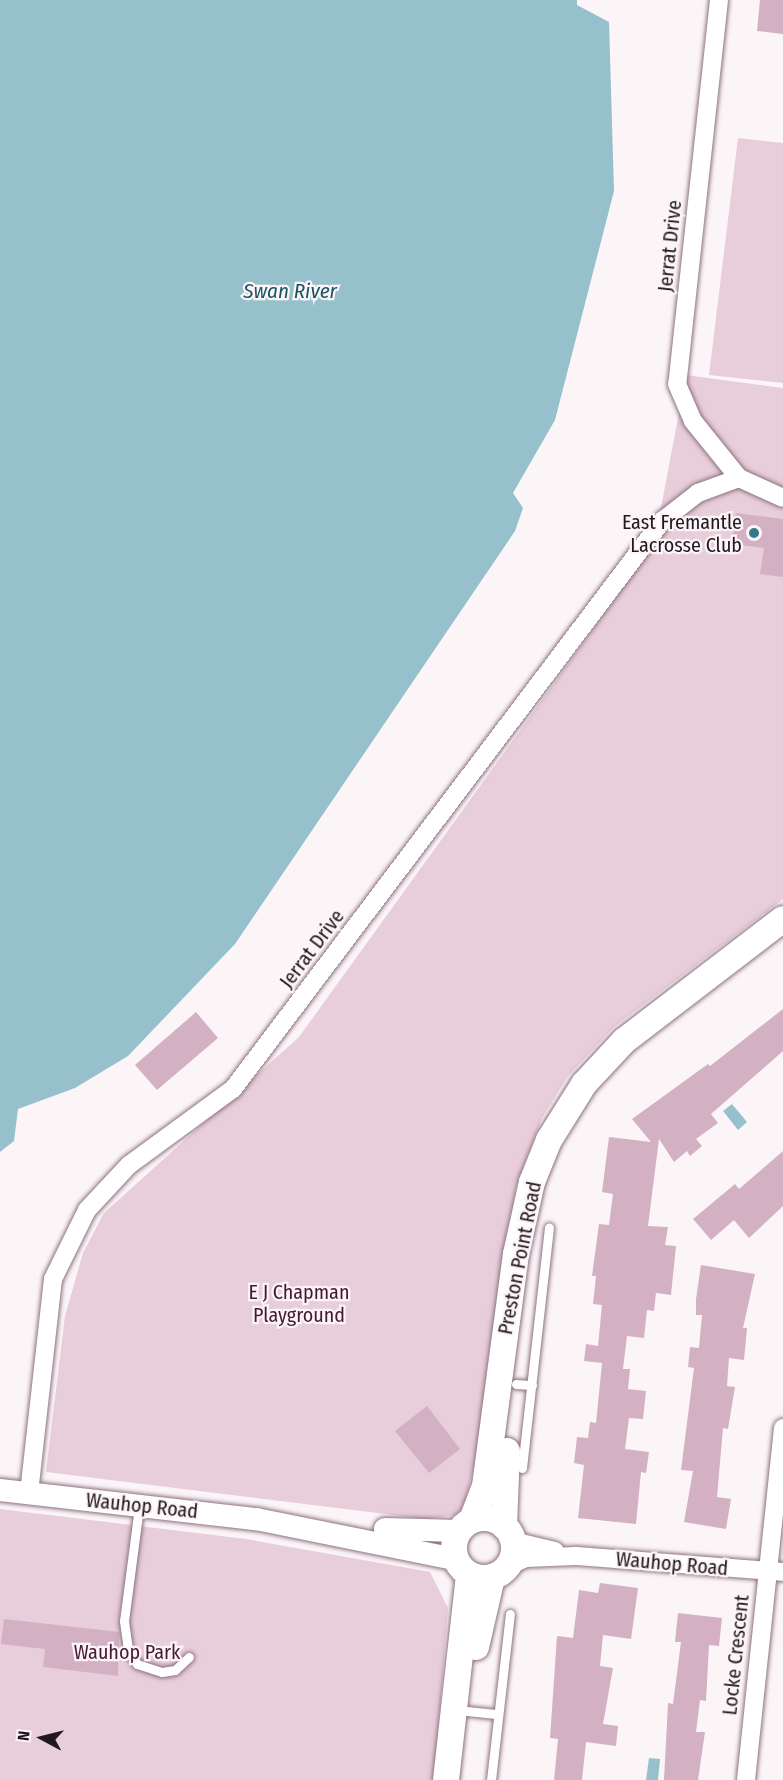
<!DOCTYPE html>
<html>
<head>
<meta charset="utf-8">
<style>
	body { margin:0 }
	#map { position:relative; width:783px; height:1780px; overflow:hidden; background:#fcf5f8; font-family:"Fira Sans Condensed",sans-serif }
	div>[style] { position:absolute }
	.green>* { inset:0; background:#e8cdda }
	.water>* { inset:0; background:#96c0cb }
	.building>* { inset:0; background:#d3b0c2 }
	.roads { filter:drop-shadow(0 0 2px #8d7280) drop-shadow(0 0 2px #8d7280) }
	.service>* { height:9px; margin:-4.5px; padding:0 4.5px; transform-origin:4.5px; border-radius:4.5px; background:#fff }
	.minor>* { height:18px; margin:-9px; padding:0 9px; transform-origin:9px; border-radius:9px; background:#fff }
	.tertiary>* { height:22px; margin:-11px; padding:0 11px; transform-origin:11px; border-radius:11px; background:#fff }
	.secondary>* { height:26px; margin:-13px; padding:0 13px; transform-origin:13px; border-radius:13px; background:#fff }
	.secondary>.ring { margin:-13px; padding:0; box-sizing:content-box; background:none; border:26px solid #fff; border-radius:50% }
	.dots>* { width:16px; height:16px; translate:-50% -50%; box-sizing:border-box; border:3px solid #fcf5f8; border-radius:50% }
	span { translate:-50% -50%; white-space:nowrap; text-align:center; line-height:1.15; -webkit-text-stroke:4.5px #fcf5f8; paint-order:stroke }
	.street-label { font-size:20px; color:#21171c }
	.poi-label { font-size:20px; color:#21171c }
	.right { translate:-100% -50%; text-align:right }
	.park-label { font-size:20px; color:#461933 }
	.water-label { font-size:21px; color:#1a5461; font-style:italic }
	.north { position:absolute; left:12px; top:1708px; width:60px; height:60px; -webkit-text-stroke:4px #fcf5f8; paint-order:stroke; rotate:277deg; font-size:16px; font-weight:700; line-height:24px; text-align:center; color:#21171c }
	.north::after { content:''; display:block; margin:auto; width:21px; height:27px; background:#21171c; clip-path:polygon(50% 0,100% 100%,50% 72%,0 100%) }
</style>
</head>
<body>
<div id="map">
	<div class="green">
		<div style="clip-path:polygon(738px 138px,783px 143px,783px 383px,709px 375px)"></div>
		<div style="clip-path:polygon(686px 375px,783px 388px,783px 899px,614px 1027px,568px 1076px,542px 1118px,516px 1187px,477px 1455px,464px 1506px,455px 1515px,426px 1519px,46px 1472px,65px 1316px,83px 1253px,104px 1213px,299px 1037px,654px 545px)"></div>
		<div style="clip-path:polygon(0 1509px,246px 1539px,430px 1572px,448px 1608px,434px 1780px,0 1780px)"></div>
	</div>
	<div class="water">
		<div style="clip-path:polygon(0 0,577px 0,577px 5px,609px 22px,614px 191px,555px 420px,513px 493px,523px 508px,515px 531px,235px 944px,128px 1056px,75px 1088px,18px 1109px,14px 1141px,0 1152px)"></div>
		<div style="clip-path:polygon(732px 1104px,747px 1122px,738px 1130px,723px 1111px)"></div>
		<div style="clip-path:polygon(649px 1758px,660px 1759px,658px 1780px,646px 1780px)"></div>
	</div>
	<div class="building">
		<div style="clip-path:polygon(760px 0,783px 0,783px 34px,757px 31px)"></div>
		<div style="clip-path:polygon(736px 513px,783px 519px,783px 577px,760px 574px,764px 548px,732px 544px)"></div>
		<div style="clip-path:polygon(783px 1009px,783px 1051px,711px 1114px,718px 1123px,696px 1139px,702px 1146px,690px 1156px,687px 1151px,674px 1162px,659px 1139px,648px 1226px,668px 1227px,665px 1245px,676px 1246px,671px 1295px,656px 1293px,654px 1311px,647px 1310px,644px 1338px,627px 1336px,623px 1369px,630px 1369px,628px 1389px,646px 1391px,643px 1419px,629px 1418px,625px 1449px,649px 1452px,646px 1473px,641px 1472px,636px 1524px,578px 1518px,584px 1465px,574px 1463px,577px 1437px,588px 1438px,590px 1422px,596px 1423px,602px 1363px,584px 1361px,586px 1344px,598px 1346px,602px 1305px,593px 1304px,596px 1276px,592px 1276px,599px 1224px,609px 1225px,613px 1194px,602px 1192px,609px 1137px,651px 1142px,632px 1119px,708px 1064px,710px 1066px)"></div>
		<div style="clip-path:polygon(196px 1012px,218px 1038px,157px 1090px,135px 1065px)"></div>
		<div style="clip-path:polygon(783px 1151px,783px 1206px,749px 1238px,734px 1220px,711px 1240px,693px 1219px,735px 1184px,739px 1189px)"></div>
		<div style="clip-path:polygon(701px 1265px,755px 1274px,743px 1328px,747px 1328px,744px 1360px,729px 1358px,727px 1386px,735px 1387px,728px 1429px,723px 1428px,717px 1497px,731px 1499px,726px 1529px,684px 1522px,693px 1471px,681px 1470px,694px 1368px,688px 1367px,690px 1347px,699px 1348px,702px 1315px,696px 1315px,696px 1299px)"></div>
		<div style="clip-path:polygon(427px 1406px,460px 1449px,429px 1473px,395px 1431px)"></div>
		<div style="clip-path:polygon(600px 1583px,638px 1588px,631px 1639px,603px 1635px,600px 1666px,613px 1668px,603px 1724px,618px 1726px,616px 1746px,586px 1742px,582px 1780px,554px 1780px,558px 1739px,550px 1738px,557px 1636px,573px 1638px,579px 1590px,598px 1593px)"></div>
		<div style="clip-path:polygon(678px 1613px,722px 1618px,719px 1646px,709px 1645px,706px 1701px,700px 1700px,696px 1732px,705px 1732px,698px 1780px,664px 1780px,668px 1703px,673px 1704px,681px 1642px,675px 1642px)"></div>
		<div style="clip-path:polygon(4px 1619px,119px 1632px,118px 1676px,43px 1667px,45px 1649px,1px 1644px)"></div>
	</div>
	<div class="roads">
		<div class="service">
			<div style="left:516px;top:1384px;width:16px;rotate:4deg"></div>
			<div style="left:522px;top:1468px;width:242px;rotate:-83.6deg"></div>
			<div style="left:139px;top:1507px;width:115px;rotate:97.5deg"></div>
			<div style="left:124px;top:1621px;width:30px;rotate:82deg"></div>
			<div style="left:128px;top:1651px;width:16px;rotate:55deg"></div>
			<div style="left:137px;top:1664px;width:26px;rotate:18deg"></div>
			<div style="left:162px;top:1672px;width:13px;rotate:-9deg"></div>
			<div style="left:175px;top:1670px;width:19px;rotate:-43deg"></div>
			<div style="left:467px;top:1711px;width:31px;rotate:6deg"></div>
			<div style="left:491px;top:1780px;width:167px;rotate:-83.5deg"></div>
		</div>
		<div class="minor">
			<div style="left:719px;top:0;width:386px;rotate:96.2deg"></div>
			<div style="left:677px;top:384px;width:40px;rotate:66.6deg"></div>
			<div style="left:693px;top:421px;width:73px;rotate:51.1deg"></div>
			<div style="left:739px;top:478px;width:48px;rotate:24.4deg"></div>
			<div style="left:29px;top:1493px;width:215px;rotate:-83.6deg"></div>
			<div style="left:53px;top:1279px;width:77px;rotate:-63.8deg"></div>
			<div style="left:87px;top:1210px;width:62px;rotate:-47deg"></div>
			<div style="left:129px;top:1165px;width:129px;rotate:-36.2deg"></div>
			<div style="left:233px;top:1089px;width:712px;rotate:-52.94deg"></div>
			<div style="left:662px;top:521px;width:46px;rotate:-37.9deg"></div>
			<div style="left:698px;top:493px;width:44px;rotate:-20.1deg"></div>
			<div style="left:513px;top:1541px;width:43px;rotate:13.4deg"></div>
			<div style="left:508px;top:1566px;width:20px;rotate:-24deg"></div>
			<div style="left:526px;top:1558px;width:50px;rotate:-2.3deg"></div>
			<div style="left:576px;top:1556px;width:208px;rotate:4.4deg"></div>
			<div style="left:746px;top:1780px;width:354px;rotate:-84deg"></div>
		</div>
		<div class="tertiary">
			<div style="left:0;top:1490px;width:258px;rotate:6.5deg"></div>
			<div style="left:256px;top:1519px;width:203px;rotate:11.4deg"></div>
			<div style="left:385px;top:1529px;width:74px;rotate:1.5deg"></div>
		</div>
		<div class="secondary">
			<div class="ring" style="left:454px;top:1518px;width:34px;height:34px"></div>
			<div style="left:472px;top:1520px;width:36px;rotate:-69deg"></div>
			<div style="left:485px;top:1486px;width:234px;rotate:-82.4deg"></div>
			<div style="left:516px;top:1254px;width:74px;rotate:-77.5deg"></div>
			<div style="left:532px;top:1182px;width:45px;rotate:-68deg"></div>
			<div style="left:549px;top:1140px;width:66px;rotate:-58deg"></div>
			<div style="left:584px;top:1084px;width:59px;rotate:-47.1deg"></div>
			<div style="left:624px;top:1041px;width:200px;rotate:-37.5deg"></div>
			<div style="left:504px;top:1526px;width:75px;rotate:-87.7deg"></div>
			<div style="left:476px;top:1647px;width:72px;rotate:-77.1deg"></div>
			<div style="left:446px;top:1780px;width:206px;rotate:-83.6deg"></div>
		</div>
	</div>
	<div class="dots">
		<div style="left:754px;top:533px;background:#36798a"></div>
	</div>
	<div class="street-label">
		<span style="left:670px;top:246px;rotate:-84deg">Jerrat Drive</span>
		<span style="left:312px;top:949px;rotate:-53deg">Jerrat Drive</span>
		<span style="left:520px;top:1258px;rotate:-79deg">Preston Point Road</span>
		<span style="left:142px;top:1506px;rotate:6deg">Wauhop Road</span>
		<span style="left:672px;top:1564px;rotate:5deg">Wauhop Road</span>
		<span style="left:736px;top:1655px;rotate:-84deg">Locke Crescent</span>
	</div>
	<div class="poi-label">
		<span class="right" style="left:742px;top:534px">East Fremantle<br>Lacrosse Club</span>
	</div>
	<div class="park-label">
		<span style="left:299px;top:1304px">E J Chapman<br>Playground</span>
		<span style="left:127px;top:1652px">Wauhop Park</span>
	</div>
	<div class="water-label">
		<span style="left:290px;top:291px">Swan River</span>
	</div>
	<div class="north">N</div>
</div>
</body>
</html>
